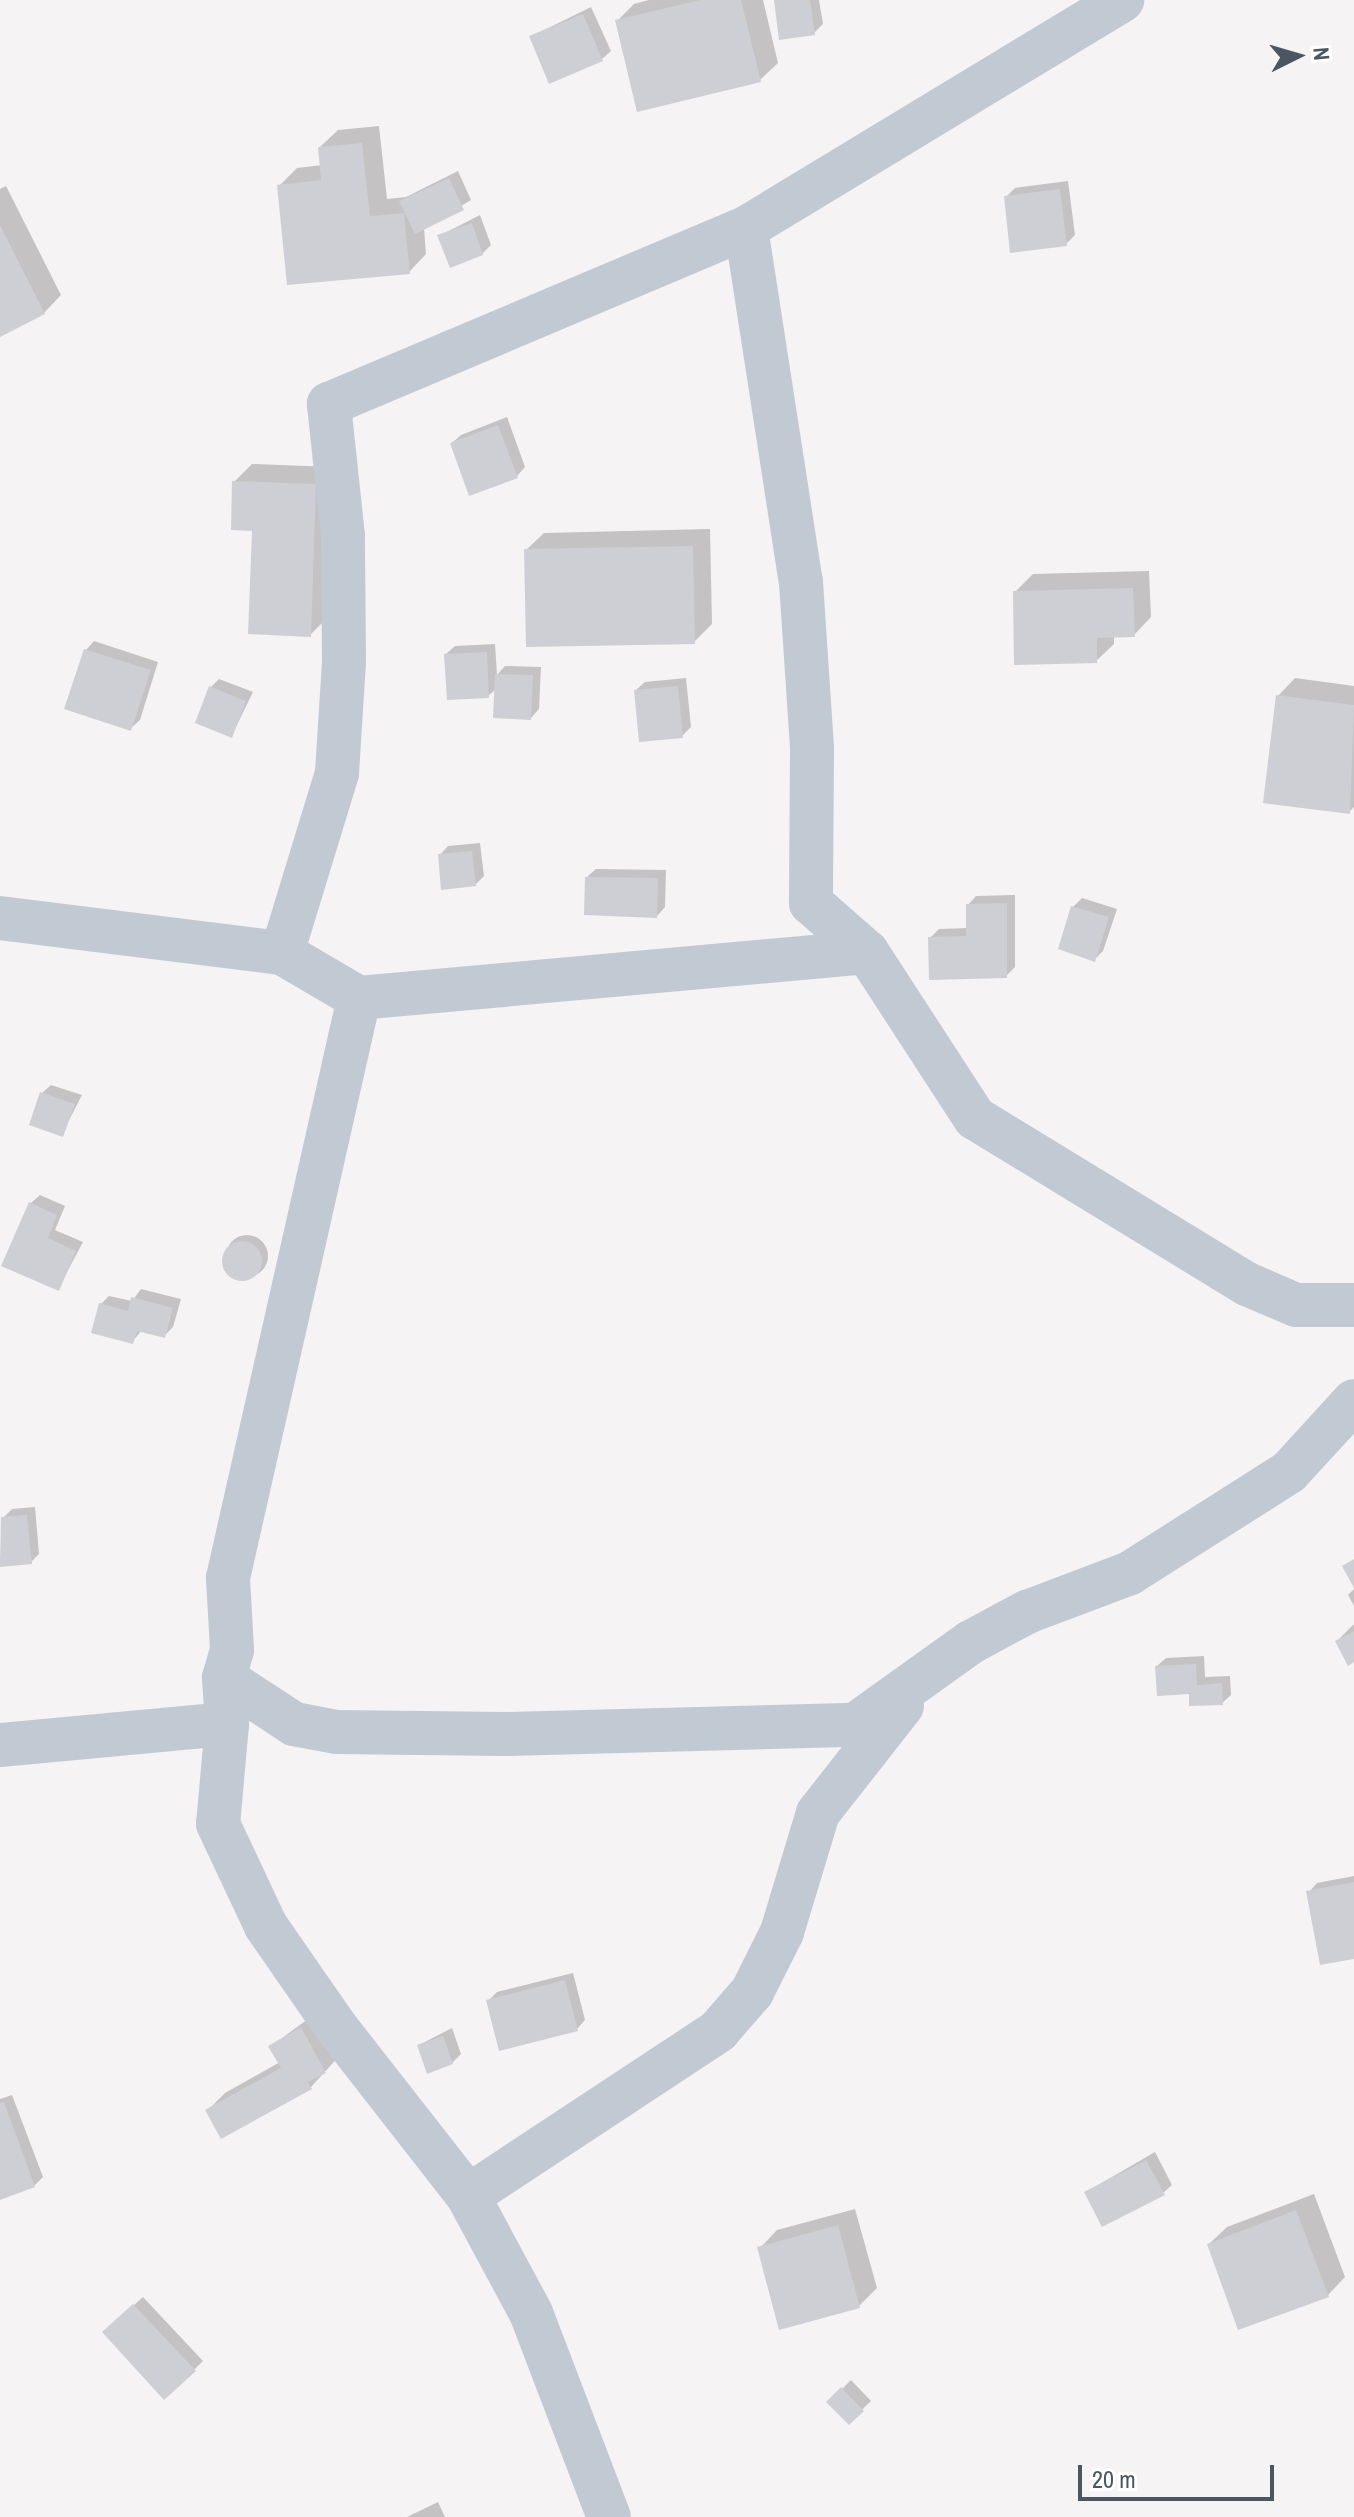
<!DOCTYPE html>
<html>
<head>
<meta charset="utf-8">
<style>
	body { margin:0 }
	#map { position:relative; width:1354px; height:2517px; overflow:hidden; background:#f5f3f3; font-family:"Archivo Narrow",sans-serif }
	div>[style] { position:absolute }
	.shadow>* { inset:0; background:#0003 }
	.round { border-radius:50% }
	.building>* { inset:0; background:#cdcfd5 }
	.minor>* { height:44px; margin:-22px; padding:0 22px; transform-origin:22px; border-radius:22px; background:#c1cad2 }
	span { translate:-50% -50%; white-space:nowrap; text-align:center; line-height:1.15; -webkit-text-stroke:6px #fff; paint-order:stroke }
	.north { position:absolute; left:1258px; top:16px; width:80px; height:80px; -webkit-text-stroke:6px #fff; paint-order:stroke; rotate:85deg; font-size:22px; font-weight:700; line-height:32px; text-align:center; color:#4a5661 }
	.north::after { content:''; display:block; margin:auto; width:28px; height:36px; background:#4a5661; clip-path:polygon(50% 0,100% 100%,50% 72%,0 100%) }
	.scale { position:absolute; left:1078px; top:2465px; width:196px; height:36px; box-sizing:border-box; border:4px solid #4a5661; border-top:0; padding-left:10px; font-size:24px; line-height:28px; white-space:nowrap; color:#4a5661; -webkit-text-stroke:6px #fff; paint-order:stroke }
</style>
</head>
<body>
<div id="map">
	<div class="shadow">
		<div style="clip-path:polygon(649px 0,763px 0,778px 63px,760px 80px,617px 21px,634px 4px)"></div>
		<div style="clip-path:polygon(776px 0,819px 0,823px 24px,814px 33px)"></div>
		<div style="clip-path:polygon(591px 7px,611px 51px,602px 59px,532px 36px)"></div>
		<div style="clip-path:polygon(379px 126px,387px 199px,406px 197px,458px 171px,471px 200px,424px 228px,426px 254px,409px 272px,279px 186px,297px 168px,322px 165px,320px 147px,338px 130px)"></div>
		<div style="clip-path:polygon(1068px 181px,1075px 235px,1066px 244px,1006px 197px,1015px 188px)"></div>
		<div style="clip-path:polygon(6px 186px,61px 295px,44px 313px,0 335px,0 189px)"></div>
		<div style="clip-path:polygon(480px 215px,491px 245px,482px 254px,439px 236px)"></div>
		<div style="clip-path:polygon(507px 417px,525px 467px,517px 476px,452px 443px,461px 435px)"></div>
		<div style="clip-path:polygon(252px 464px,333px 467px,328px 617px,310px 635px,234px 482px)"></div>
		<div style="clip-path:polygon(710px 529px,712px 624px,694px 642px,526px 550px,544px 533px)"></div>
		<div style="clip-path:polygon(1149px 571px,1151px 617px,1134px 635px,1114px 636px,1114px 644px,1096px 661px,1015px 592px,1033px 574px)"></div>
		<div style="clip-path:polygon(94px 641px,158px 662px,140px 720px,131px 728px,86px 650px)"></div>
		<div style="clip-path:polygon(495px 644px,497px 675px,505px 666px,541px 667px,539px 709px,531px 718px,496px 689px,488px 696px,446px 654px,455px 646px)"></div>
		<div style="clip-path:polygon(686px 678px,691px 727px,682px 736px,636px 690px,645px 682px)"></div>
		<div style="clip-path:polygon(1295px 678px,1354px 686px,1354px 807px,1349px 812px,1278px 696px)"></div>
		<div style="clip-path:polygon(219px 679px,253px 692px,232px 735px,211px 687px)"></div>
		<div style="clip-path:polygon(480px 843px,484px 876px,476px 884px,440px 855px,448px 846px)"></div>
		<div style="clip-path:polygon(596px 869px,666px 870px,665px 907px,657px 916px,587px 877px)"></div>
		<div style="clip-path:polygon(1015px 895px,1015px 967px,1006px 976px,930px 938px,939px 929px,968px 928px,968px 905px,976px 896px)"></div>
		<div style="clip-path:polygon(1082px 898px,1117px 909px,1103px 951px,1094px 960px,1073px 907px)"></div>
		<div style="clip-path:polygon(51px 1085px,82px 1095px,62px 1134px,42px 1093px)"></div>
		<div style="clip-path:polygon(40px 1195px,65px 1206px,55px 1230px,83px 1242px,58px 1289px,31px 1203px)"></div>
		<div class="round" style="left:226px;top:1235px;width:42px;height:42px"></div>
		<div style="clip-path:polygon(141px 1289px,181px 1299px,173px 1327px,164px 1336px,142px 1330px,132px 1342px,101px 1304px,109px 1296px,132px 1301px)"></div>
		<div style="clip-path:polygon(35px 1507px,39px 1554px,31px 1562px,0 1565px,3px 1518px,12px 1509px)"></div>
		<div style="clip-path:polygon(1354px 1589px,1354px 1606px,1348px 1595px)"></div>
		<div style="clip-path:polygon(1354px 1624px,1354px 1660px,1337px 1641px)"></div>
		<div style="clip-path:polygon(1204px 1656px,1205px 1677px,1230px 1676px,1231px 1695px,1222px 1703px,1191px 1692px,1157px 1666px,1166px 1658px)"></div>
		<div style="clip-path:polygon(1354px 1876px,1354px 1957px,1309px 1892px,1317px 1883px)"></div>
		<div style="clip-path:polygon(573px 1973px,585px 2020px,577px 2029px,488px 2001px,497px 1992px)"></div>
		<div style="clip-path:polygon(319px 2011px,342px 2053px,311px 2087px,222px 2137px,208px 2110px,225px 2093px,280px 2062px,271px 2046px)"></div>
		<div style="clip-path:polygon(452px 2028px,461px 2054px,452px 2063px,419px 2045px)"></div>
		<div style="clip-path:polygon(12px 2095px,43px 2177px,34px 2186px,0 2198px,0 2099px)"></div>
		<div style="clip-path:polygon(1155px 2152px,1172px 2185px,1163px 2193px,1086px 2192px)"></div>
		<div style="clip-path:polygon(1314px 2194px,1345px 2277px,1328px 2295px,1209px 2244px,1227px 2227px)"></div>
		<div style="clip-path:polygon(855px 2209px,877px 2288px,859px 2306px,760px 2248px,777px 2230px)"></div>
		<div style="clip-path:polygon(143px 2297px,203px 2361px,165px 2398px,113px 2324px)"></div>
		<div style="clip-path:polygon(851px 2380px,871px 2401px,849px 2422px,829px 2402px)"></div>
		<div style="clip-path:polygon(438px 2502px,445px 2517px,407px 2517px)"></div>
	</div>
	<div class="building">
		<div style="clip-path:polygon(700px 0,741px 0,761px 82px,637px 112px,615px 20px)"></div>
		<div style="clip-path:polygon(774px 0,810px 0,815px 35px,779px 40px)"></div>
		<div style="clip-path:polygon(583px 14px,603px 61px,549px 84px,529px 36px)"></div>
		<div style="clip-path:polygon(362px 143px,370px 216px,404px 213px,410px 274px,287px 285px,277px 185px,321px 180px,318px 147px)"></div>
		<div style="clip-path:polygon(449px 178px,464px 210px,415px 234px,399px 201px)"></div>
		<div style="clip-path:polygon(1060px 189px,1067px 246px,1010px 253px,1004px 196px)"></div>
		<div style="clip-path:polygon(472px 223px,483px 255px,450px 268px,437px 235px)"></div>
		<div style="clip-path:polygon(0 225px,45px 314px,0 337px)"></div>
		<div style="clip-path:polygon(498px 425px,518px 478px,469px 496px,450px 443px)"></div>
		<div style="clip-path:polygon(232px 481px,316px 484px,311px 637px,248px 634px,252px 531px,231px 530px)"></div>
		<div style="clip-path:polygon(693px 546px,695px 644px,526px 647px,524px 549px)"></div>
		<div style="clip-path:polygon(1133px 588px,1135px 637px,1097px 638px,1097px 663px,1014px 665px,1013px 591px)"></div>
		<div style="clip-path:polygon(84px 649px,151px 670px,131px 731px,64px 709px)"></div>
		<div style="clip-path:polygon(487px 652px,489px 698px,447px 700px,444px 654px)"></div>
		<div style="clip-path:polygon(495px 674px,533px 675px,531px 720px,493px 718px)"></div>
		<div style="clip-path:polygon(209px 686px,246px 701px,232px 738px,195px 723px)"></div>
		<div style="clip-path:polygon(678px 686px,683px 738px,639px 742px,634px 690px)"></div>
		<div style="clip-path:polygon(1276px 695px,1354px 705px,1350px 814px,1263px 803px)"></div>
		<div style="clip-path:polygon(472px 851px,476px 886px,441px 890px,438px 854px)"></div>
		<div style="clip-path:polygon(585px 877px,658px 878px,657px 918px,584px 915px)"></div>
		<div style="clip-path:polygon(1007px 903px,1007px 978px,929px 980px,928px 937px,966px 936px,966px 904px)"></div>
		<div style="clip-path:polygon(1071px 906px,1109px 917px,1095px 962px,1058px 949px)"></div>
		<div style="clip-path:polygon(40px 1092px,75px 1104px,63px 1137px,29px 1125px)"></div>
		<div style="clip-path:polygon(29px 1202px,57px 1215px,48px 1238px,76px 1251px,59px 1291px,1px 1266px)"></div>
		<div class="round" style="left:222px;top:1241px;width:40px;height:40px"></div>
		<div style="clip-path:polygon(131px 1297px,173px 1308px,165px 1338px,137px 1331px,133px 1344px,91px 1333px,99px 1303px,128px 1311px)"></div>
		<div style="clip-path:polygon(27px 1515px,32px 1564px,0 1567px,1px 1517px)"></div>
		<div style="clip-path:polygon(1354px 1559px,1354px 1588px,1342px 1566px)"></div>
		<div style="clip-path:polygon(1354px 1631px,1354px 1662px,1348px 1666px,1335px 1641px)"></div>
		<div style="clip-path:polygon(1196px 1664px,1197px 1685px,1222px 1683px,1223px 1705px,1189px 1706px,1189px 1694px,1157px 1696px,1155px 1666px)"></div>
		<div style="clip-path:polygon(1354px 1882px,1354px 1959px,1320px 1965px,1306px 1891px)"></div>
		<div style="clip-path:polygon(565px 1980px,578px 2031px,499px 2051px,486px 2000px)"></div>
		<div style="clip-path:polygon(301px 2027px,326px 2073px,308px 2082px,312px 2089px,221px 2139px,205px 2110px,281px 2068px,268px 2046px)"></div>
		<div style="clip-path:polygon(443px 2036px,453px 2064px,427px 2074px,417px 2045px)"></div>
		<div style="clip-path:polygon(4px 2102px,35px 2187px,0 2200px,0 2103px)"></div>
		<div style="clip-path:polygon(1146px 2160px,1165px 2195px,1102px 2227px,1084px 2192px)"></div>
		<div style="clip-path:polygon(1296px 2210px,1329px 2297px,1238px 2330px,1207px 2244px)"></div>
		<div style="clip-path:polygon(838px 2225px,860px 2308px,779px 2330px,757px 2247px)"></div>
		<div style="clip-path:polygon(133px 2304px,196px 2371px,164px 2400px,102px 2332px)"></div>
		<div style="clip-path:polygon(841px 2387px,864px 2411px,849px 2425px,826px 2402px)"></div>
	</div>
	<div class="minor">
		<div style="left:746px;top:228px;width:358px;rotate:81.2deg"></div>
		<div style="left:801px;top:582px;width:167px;rotate:86.2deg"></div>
		<div style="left:812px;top:749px;width:154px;rotate:90.4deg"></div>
		<div style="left:811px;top:903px;width:74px;rotate:41.2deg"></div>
		<div style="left:867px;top:952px;width:198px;rotate:57deg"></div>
		<div style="left:975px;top:1118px;width:319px;rotate:31.4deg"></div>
		<div style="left:1247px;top:1284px;width:53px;rotate:23.2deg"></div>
		<div style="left:1296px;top:1305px;width:58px"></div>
		<div style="left:0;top:918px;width:284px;rotate:7.1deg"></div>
		<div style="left:282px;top:953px;width:89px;rotate:30.3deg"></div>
		<div style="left:359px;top:998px;width:510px;rotate:-5.17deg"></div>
		<div style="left:282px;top:953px;width:188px;rotate:-73deg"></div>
		<div style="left:337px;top:773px;width:111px;rotate:-86.4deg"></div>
		<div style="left:344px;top:662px;width:126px;rotate:-90.5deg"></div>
		<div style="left:343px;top:536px;width:133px;rotate:-96.1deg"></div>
		<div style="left:329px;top:404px;width:453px;rotate:-22.9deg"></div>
		<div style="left:746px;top:228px;width:440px;rotate:-31.2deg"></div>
		<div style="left:359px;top:998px;width:595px;rotate:102.73deg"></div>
		<div style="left:228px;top:1578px;width:72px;rotate:86.8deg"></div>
		<div style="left:232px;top:1650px;width:29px;rotate:106deg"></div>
		<div style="left:224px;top:1678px;width:46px;rotate:86.3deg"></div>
		<div style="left:227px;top:1724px;width:100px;rotate:95.1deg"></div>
		<div style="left:218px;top:1824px;width:113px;rotate:64.8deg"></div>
		<div style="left:266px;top:1926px;width:123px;rotate:55.3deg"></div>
		<div style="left:336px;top:2027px;width:214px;rotate:52deg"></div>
		<div style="left:468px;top:2196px;width:133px;rotate:61.7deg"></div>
		<div style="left:531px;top:2313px;width:218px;rotate:69.1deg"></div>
		<div style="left:224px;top:1678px;width:84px;rotate:33.3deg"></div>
		<div style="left:294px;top:1724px;width:44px;rotate:10.5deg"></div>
		<div style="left:337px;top:1732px;width:167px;rotate:0.7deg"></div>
		<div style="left:504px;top:1734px;width:351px;rotate:-1.5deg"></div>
		<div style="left:855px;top:1725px;width:143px;rotate:-35.6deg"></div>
		<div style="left:971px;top:1642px;width:64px;rotate:-28.2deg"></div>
		<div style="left:1027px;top:1612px;width:110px;rotate:-20.7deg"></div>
		<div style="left:1130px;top:1573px;width:188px;rotate:-32.4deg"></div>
		<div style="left:1289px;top:1472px;width:96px;rotate:-47.5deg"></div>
		<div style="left:0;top:1745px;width:228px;rotate:-5.3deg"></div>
		<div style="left:468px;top:2196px;width:300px;rotate:-33.4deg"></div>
		<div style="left:718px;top:2031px;width:52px;rotate:-48.9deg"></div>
		<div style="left:752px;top:1992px;width:67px;rotate:-63.4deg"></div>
		<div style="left:782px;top:1932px;width:124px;rotate:-73.2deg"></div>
		<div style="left:818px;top:1813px;width:136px;rotate:-51.9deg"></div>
	</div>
	<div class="north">N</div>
	<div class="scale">20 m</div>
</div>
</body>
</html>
